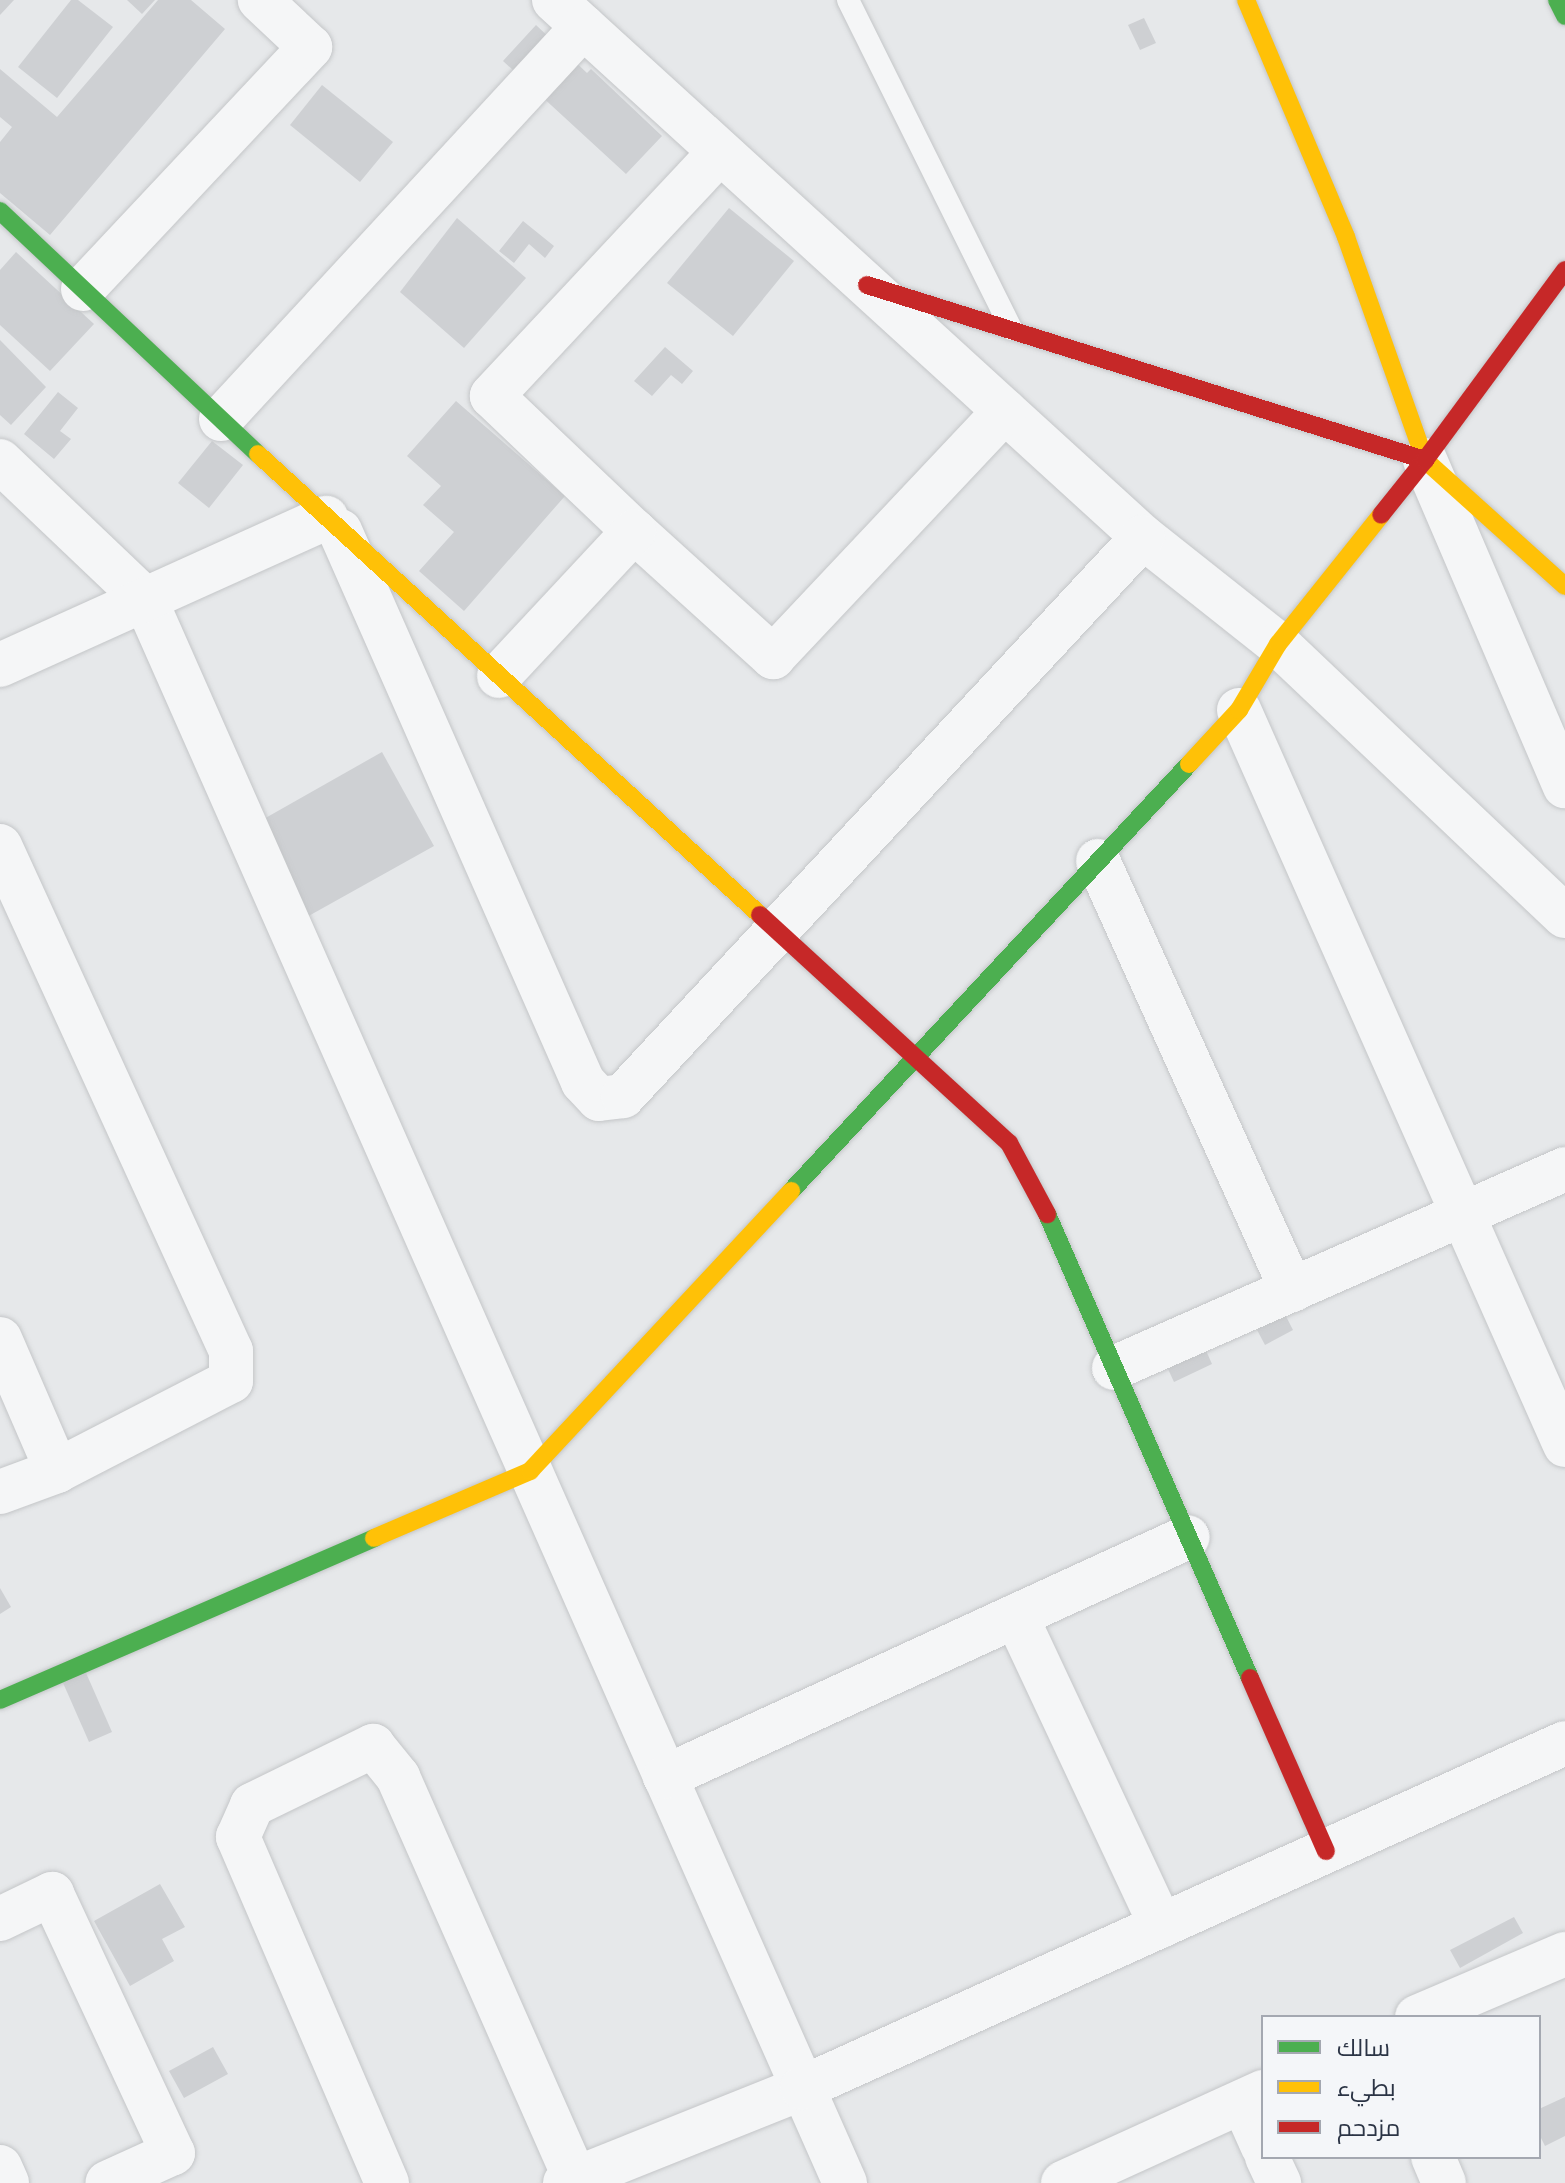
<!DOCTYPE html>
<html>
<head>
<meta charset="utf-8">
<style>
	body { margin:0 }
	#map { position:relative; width:1565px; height:2183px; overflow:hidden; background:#e6e8ea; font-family:Overpass,Cairo,sans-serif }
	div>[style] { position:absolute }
	.building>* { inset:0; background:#ced0d3 }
	.roads { filter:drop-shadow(0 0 2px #c4c6c8) drop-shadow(0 0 2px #c4c6c8) }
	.lane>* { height:22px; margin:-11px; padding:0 11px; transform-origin:11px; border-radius:11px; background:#f5f6f7 }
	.street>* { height:44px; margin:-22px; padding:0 22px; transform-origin:22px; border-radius:22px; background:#f5f6f7 }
	.fast>* { height:18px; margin:-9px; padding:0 9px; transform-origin:9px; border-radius:9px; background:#4caf50 }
	.slow>* { height:18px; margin:-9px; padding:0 9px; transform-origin:9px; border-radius:9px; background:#ffc107 }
	.jam>* { height:18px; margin:-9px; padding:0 9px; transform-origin:9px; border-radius:9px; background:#c62828 }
	span { translate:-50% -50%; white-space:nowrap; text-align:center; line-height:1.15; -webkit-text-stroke:6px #f4f6f9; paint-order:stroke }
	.legend { position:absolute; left:1261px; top:2015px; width:280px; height:144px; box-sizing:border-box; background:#f4f6f9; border:2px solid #a4a8b1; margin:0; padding:10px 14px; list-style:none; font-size:24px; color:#2b3445 }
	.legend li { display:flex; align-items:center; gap:16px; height:40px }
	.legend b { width:40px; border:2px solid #a4a8b1 }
</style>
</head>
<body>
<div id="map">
	<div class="building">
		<div style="clip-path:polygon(0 0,14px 0,0 15px)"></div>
		<div style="clip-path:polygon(71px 0,78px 0,113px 27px,57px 98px,18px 67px)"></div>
		<div style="clip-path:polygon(127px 0,155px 0,142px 14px)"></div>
		<div style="clip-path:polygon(158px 0,191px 0,225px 29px,50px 235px,0 193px,0 142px,12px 127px,0 117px,0 69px,57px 117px)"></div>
		<div style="clip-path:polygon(1144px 18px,1156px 43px,1140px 50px,1128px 25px)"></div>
		<div style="clip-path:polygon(536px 25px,587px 73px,591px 69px,662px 136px,626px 174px,503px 61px)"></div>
		<div style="clip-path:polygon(322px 85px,393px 142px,360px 182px,290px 125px)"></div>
		<div style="clip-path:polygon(729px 208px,794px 261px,733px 336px,667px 283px)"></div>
		<div style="clip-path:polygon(457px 218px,526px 278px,464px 348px,400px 292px)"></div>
		<div style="clip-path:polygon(523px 221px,554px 246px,545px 258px,529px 244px,514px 263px,499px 251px)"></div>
		<div style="clip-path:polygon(16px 252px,94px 324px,50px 371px,0 325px,0 270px)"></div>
		<div style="clip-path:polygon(0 340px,46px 387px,11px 425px,0 415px)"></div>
		<div style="clip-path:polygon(665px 347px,693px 371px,682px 384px,671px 375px,652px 396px,634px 381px)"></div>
		<div style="clip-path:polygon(58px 392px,78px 408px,60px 431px,71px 439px,54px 459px,24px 434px)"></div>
		<div style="clip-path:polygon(456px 401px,565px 496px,464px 611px,419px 571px,454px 532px,423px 505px,441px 486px,407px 456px)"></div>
		<div style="clip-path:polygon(212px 441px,243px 465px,209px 508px,178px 483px)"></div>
		<div style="clip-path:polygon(382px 752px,434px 846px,305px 918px,253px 825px)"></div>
		<div style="clip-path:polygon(1268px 1281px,1293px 1330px,1265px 1345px,1239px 1296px)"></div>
		<div style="clip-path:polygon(1195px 1326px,1212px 1364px,1174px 1382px,1156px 1343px)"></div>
		<div style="clip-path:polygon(0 1588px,11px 1607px,0 1614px)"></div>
		<div style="clip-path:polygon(83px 1666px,112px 1732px,89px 1742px,60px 1676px)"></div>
		<div style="clip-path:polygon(160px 1884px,185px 1927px,162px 1939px,174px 1961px,130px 1986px,94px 1921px)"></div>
		<div style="clip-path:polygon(1514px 1917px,1523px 1933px,1460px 1968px,1450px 1950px)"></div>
		<div style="clip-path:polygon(213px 2047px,228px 2074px,184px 2098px,169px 2071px)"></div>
		<div style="clip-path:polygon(1565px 2097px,1565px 2136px,1545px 2146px,1539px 2134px,1539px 2109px)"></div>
	</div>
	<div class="roads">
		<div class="lane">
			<div style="left:848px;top:0;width:367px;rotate:63.6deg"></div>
		</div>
		<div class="street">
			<div style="left:554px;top:0;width:797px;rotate:42.36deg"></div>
			<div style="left:1143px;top:537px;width:172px;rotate:38.4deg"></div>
			<div style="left:1278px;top:644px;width:395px;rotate:43.5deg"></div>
			<div style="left:720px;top:152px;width:334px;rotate:133.1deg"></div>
			<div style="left:492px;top:396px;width:196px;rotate:43.6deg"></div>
			<div style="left:634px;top:531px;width:188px;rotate:42.2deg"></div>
			<div style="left:773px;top:657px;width:338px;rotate:-46.7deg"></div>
			<div style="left:83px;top:289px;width:332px;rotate:-46.8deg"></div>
			<div style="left:310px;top:47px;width:69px;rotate:-136.8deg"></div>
			<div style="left:221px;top:419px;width:534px;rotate:-47.28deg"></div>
			<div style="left:1425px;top:460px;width:355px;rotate:66.8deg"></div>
			<div style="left:0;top:461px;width:200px;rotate:43.6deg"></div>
			<div style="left:145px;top:599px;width:1732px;rotate:66.16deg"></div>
			<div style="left:340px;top:531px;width:602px;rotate:66.2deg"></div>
			<div style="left:583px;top:1082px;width:23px;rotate:47deg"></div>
			<div style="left:599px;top:1099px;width:24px;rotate:-7deg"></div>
			<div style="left:623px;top:1096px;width:763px;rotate:-47.07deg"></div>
			<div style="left:0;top:665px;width:358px;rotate:-24.3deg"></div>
			<div style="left:499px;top:676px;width:198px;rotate:-47deg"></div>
			<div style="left:1239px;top:710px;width:804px;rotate:66.08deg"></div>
			<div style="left:0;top:846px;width:555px;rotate:65.42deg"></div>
			<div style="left:231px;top:1351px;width:30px;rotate:90deg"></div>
			<div style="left:231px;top:1381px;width:196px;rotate:152.7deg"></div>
			<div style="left:57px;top:1471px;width:61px;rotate:159.8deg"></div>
			<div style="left:1098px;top:861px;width:471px;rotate:65.7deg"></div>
			<div style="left:0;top:1339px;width:144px;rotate:66.6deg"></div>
			<div style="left:1114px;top:1368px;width:493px;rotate:-23.8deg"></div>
			<div style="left:1016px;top:1616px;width:342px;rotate:64.9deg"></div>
			<div style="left:665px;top:1777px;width:575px;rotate:-24.65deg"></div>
			<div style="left:0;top:1919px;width:58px;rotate:-25.7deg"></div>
			<div style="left:52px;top:1894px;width:286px;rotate:65deg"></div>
			<div style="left:173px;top:2153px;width:72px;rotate:155.6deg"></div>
			<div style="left:1417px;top:2017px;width:161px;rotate:-23.1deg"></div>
			<div style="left:1243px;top:2102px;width:49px;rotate:66deg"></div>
			<div style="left:1267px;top:2157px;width:29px;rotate:65deg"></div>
			<div style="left:1433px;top:2157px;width:28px;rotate:67deg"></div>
			<div style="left:0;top:2167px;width:17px;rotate:66deg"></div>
			<div style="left:387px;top:2183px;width:377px;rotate:-113.3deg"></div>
			<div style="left:238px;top:1837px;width:35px;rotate:-66deg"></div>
			<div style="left:252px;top:1805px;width:135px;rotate:-26deg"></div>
			<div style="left:373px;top:1746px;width:40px;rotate:51deg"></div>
			<div style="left:398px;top:1777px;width:438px;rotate:66.2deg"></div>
			<div style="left:565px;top:2183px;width:255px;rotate:-21.8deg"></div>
			<div style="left:802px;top:2088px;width:837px;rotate:-24.33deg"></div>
			<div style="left:1063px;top:2183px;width:220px;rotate:-24.5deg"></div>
		</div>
		<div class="fast">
			<div style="left:1557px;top:0;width:18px;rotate:63deg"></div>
			<div style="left:0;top:211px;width:354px;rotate:43.3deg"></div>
			<div style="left:791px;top:1191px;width:584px;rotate:-47.01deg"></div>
			<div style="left:1047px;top:1214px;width:506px;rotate:66.37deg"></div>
			<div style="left:0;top:1700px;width:408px;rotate:-23.4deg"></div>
		</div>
		<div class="slow">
			<div style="left:1246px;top:0;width:257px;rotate:67.1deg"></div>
			<div style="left:1346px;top:237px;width:237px;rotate:70.5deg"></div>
			<div style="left:1425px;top:460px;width:188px;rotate:42deg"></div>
			<div style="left:258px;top:454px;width:682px;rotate:42.56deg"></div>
			<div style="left:1189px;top:764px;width:74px;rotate:-47.2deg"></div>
			<div style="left:1239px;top:710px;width:77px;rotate:-59.4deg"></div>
			<div style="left:1278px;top:644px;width:165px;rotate:-51.4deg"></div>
			<div style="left:374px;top:1538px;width:170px;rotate:-23.2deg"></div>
			<div style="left:530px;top:1471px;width:383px;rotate:-47deg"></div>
		</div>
		<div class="jam">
			<div style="left:867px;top:285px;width:585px;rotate:17.41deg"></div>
			<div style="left:1425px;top:460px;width:70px;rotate:128.7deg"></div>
			<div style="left:1425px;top:460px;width:236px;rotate:-53.6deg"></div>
			<div style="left:760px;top:915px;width:338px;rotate:42.5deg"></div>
			<div style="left:1009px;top:1143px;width:81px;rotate:61.8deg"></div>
			<div style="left:1250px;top:1678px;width:189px;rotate:66.3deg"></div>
		</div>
	</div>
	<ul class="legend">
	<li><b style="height:10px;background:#4caf50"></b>سالك</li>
	<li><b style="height:10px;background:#ffc107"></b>بطيء</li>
	<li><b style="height:10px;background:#c62828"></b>مزدحم</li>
	</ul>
</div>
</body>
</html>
